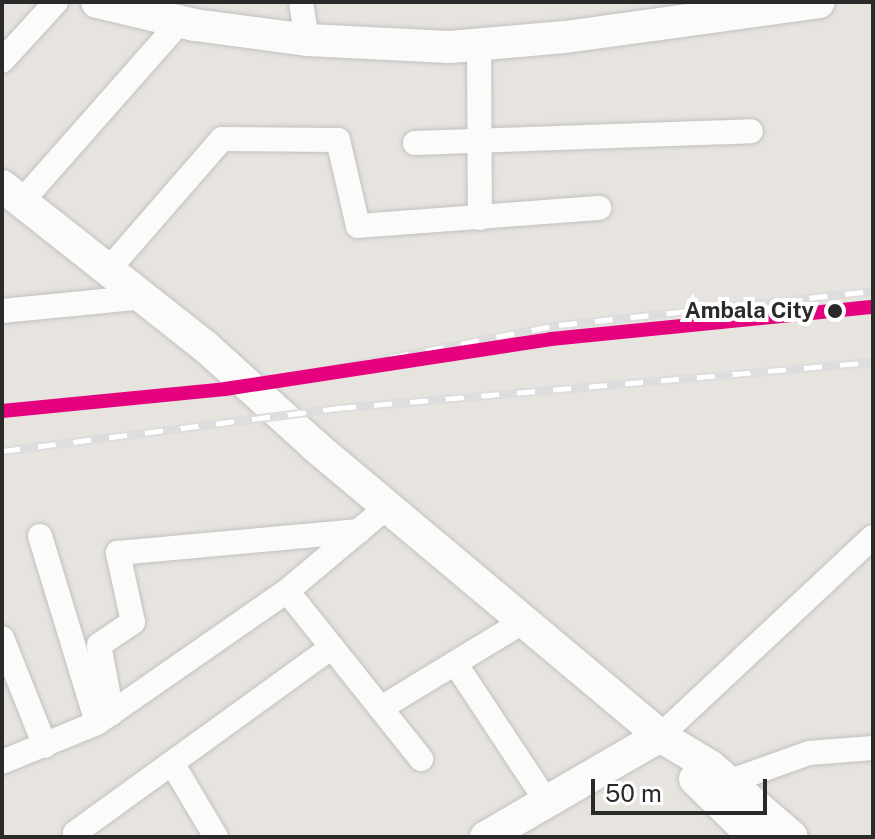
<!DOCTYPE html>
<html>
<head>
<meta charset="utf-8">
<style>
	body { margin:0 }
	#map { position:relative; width:875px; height:839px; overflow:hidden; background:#e7e4e0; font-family:"Public Sans",sans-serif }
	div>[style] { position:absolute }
	.roads { filter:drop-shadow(0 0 2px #c2c1c1) drop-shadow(0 0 2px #c2c1c1) }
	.street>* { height:24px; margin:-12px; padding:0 12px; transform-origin:12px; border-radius:12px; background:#fbfbfa }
	.secondary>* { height:32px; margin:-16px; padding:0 16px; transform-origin:16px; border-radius:16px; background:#fbfbfa }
	.rail>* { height:9px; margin-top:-4.5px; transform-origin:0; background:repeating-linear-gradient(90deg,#fff 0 18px,#ddddde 0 36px); box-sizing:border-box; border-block:2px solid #ddddde }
	.rail-1>* { height:14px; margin:-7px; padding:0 7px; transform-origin:7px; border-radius:7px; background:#e5007d }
	.dots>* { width:22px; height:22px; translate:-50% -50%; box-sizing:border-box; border:4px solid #fff; border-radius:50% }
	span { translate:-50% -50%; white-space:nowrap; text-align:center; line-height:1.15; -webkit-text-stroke:8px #fff; paint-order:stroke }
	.stop-label { font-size:22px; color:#2a2a2a; font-weight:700 }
	.right { translate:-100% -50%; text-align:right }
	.frame { position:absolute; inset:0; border:4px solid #2a2a2a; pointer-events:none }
	.scale { position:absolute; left:591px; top:779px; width:176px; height:36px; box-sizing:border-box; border:4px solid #2a2a2a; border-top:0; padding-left:10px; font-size:24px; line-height:28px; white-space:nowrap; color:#2a2a2a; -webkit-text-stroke:6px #fff; paint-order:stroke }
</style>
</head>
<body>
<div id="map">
	<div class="roads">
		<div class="street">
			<div style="left:301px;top:2px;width:38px;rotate:81deg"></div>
			<div style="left:479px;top:44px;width:174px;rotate:89.7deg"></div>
			<div style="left:2px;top:61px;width:80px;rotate:-47.5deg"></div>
			<div style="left:415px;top:143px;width:336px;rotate:-2deg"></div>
			<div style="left:30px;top:192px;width:227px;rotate:-48.6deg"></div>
			<div style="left:109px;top:269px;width:172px;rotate:-49deg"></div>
			<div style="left:222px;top:139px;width:116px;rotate:0.5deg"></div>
			<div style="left:338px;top:140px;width:88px;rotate:76.9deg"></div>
			<div style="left:358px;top:226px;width:242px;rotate:-4.3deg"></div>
			<div style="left:2px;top:311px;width:143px;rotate:-5.6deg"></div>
			<div style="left:40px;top:536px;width:195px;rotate:73deg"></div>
			<div style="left:287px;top:591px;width:215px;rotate:51.4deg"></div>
			<div style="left:2px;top:638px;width:116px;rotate:68.3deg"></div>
			<div style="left:455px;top:663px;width:167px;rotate:56.5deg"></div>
			<div style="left:381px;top:708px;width:167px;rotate:-31.3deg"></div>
			<div style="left:112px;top:713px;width:69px;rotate:-100.8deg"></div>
			<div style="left:99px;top:645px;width:41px;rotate:-34.1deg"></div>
			<div style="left:133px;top:622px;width:71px;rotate:-102.3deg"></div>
			<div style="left:118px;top:553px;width:242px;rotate:-5.2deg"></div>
			<div style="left:660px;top:736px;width:291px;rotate:-43.1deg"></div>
			<div style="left:2px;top:762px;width:103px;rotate:-22.3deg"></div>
			<div style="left:97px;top:723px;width:231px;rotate:-34.8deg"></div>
			<div style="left:287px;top:591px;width:131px;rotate:-40deg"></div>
			<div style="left:172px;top:763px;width:86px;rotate:59.3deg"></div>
			<div style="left:728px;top:782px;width:86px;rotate:-19.7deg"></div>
			<div style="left:809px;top:753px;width:64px;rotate:-4.5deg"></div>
			<div style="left:77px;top:837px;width:4px;rotate:-117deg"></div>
			<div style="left:75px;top:833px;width:317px;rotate:-35.9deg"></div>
		</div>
		<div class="secondary">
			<div style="left:97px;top:2px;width:101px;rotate:13.2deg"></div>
			<div style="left:195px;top:25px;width:113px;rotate:7.6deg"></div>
			<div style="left:307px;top:40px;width:143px;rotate:2.8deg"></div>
			<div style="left:450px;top:47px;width:115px;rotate:-5deg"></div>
			<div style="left:565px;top:37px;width:256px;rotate:-7.8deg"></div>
			<div style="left:2px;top:186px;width:260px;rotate:38.3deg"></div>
			<div style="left:206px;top:347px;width:147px;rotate:42.2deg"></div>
			<div style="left:315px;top:446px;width:451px;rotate:40deg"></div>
			<div style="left:660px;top:736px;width:58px;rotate:31deg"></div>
			<div style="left:710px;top:766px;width:108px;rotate:40.9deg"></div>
			<div style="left:695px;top:779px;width:83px;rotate:44.5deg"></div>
			<div style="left:486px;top:837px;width:201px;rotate:-30.1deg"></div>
		</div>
	</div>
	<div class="rail">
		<div style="left:249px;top:385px;width:316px;rotate:-11deg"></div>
		<div style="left:559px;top:325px;width:316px;rotate:-6.2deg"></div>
		<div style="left:2px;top:451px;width:339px;rotate:-7.3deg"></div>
		<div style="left:338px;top:408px;width:537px;rotate:-4.91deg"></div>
	</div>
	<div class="rail-1">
		<div style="left:2px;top:411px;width:224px;rotate:-5.6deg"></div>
		<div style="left:225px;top:389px;width:330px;rotate:-8.7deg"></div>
		<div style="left:551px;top:339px;width:324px;rotate:-5.7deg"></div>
	</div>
	<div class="dots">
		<div style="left:835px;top:311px;background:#2a2a2a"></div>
	</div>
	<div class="stop-label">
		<span class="right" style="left:814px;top:311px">Ambala City</span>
	</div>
	<div class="frame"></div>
	<div class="scale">50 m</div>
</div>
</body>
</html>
